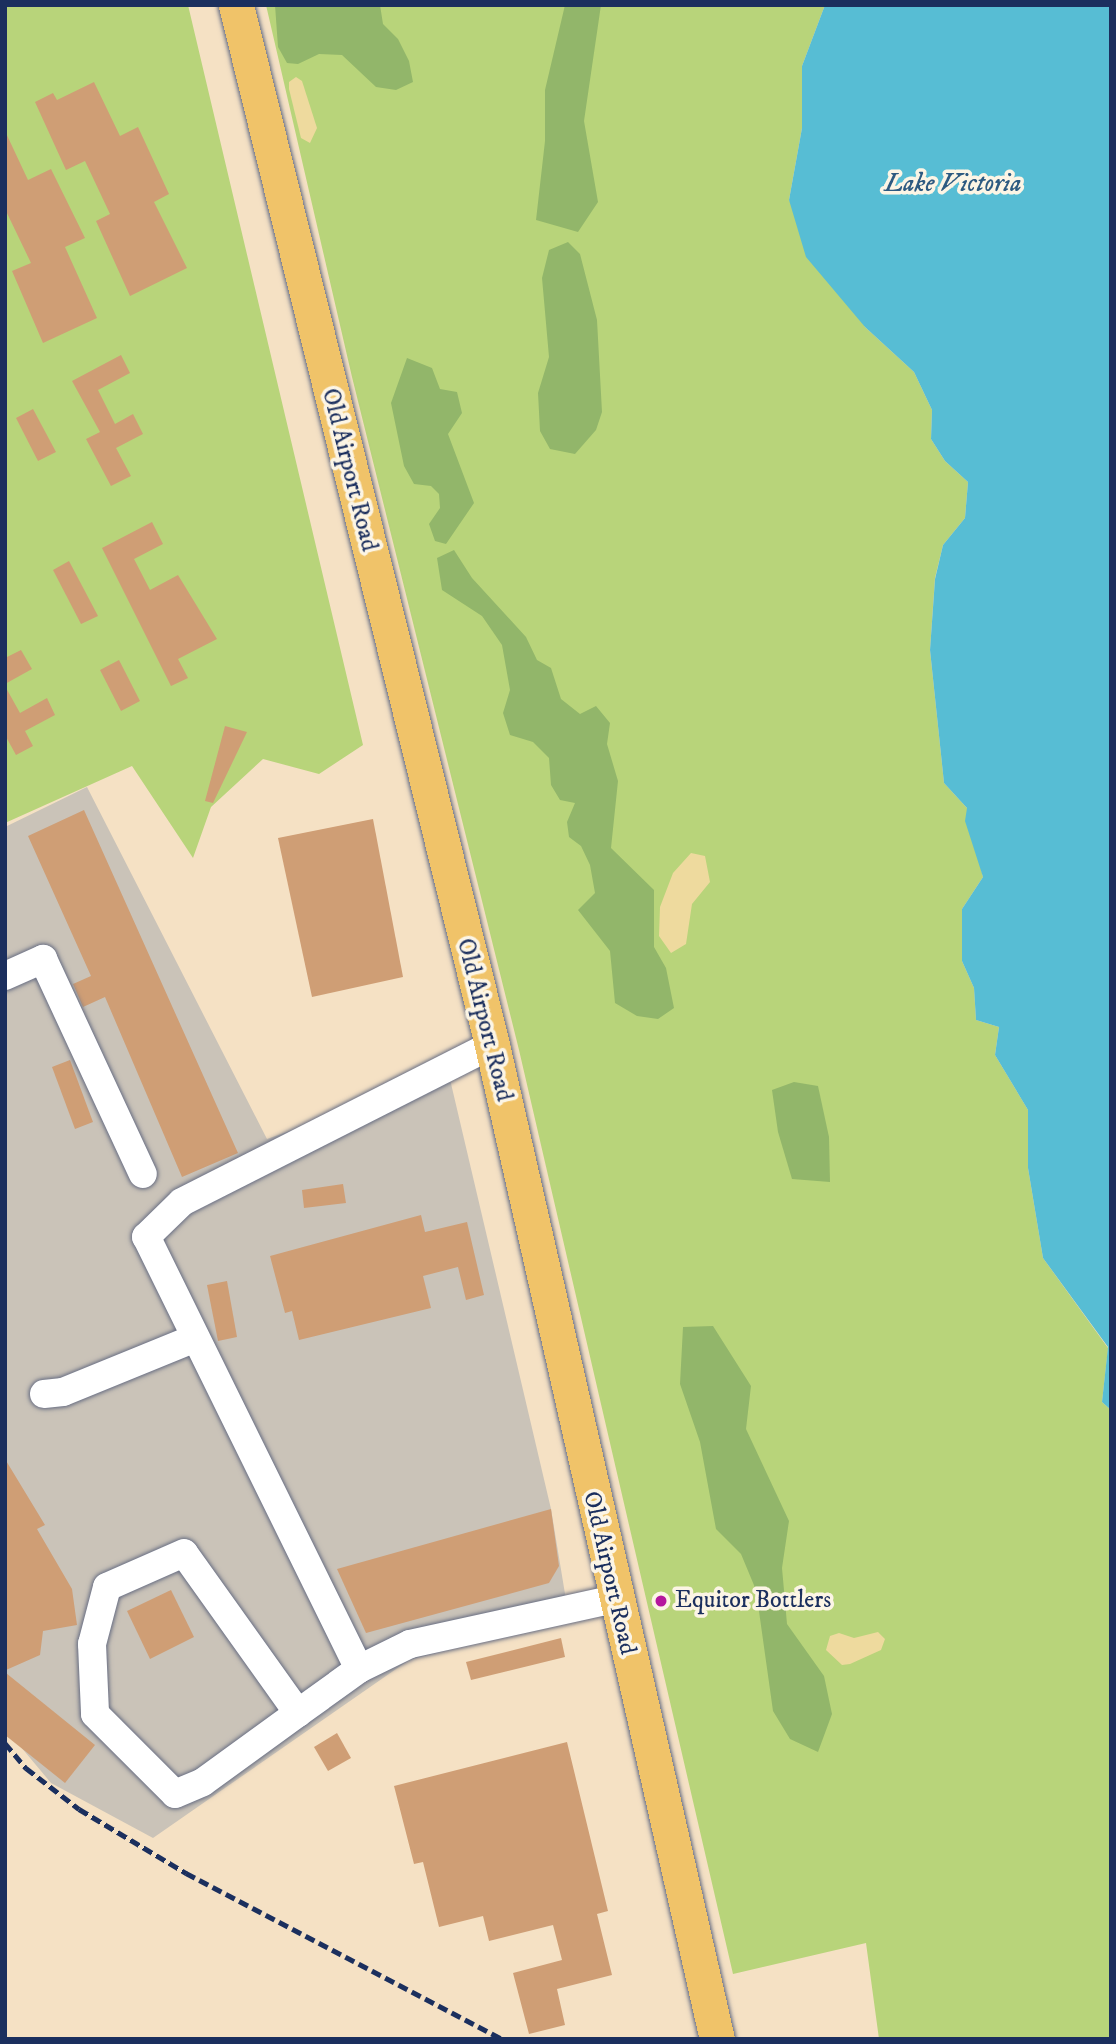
<!DOCTYPE html>
<html>
<head>
<meta charset="utf-8">
<style>
	body { margin:0 }
	#map { position:relative; width:1116px; height:2044px; overflow:hidden; background:#f5e1c4; font-family:"IM FELL DW Pica",serif }
	div>[style] { position:absolute }
	.industrial>* { inset:0; background:#cac3b8 }
	.green>* { inset:0; background:#b8d47a }
	.forest>* { inset:0; background:#92b66a }
	.sand>* { inset:0; background:#eeda9e }
	.water>* { inset:0; background:#57bdd4 }
	.building>* { inset:0; background:#cf9e75 }
	.roads { filter:drop-shadow(0 0 2px #676d82) drop-shadow(0 0 2px #676d82) }
	.minor>* { height:28px; margin:-14px; padding:0 14px; transform-origin:14px; border-radius:14px; background:#fff }
	.major>* { height:35px; margin:-17.5px; padding:0 17.5px; transform-origin:17.5px; border-radius:17.5px; background:#f0c369 }
	.rail>* { height:5px; margin-top:-2.5px; transform-origin:0; background:repeating-linear-gradient(90deg,#1b2f5e 0 10px,transparent 0 15px) }
	.dots>* { width:19px; height:19px; translate:-50% -50%; box-sizing:border-box; border:4px solid #fcf5e5; border-radius:50% }
	span { translate:-50% -50%; white-space:nowrap; text-align:center; line-height:1.15; -webkit-text-stroke:7px #fcf5e5; paint-order:stroke }
	.street-label { font-size:24px; color:#1b2f5e }
	.poi-label { font-size:24px; color:#1b2f5e }
	.left { translate:0 -50%; text-align:left }
	.water-label { font-size:26px; color:#2d5a81; font-style:italic }
	.frame { position:absolute; inset:0; border:7px solid #1b2f5e; pointer-events:none }
</style>
</head>
<body>
<div id="map">
	<div class="industrial">
		<div style="clip-path:polygon(87px 787px,267px 1139px,449px 1075px,551px 1509px,569px 1618px,409px 1660px,153px 1838px,51px 1783px,5px 1728px,5px 827px)"></div>
	</div>
	<div class="green">
		<div style="clip-path:polygon(5px 5px,188px 5px,363px 745px,319px 774px,263px 759px,211px 807px,193px 858px,132px 766px,5px 823px)"></div>
		<div style="clip-path:polygon(266px 5px,825px 5px,802px 66px,802px 128px,789px 200px,865px 327px,914px 372px,932px 410px,931px 439px,945px 461px,968px 482px,965px 518px,943px 545px,935px 578px,930px 650px,944px 783px,967px 808px,983px 877px,962px 909px,962px 961px,974px 988px,976px 1020px,999px 1027px,995px 1055px,1028px 1110px,1028px 1168px,1043px 1258px,1108px 1348px,1102px 1402px,1111px 1410px,1111px 2039px,879px 2039px,866px 1943px,733px 1974px,519px 1050px,352px 377px)"></div>
	</div>
	<div class="forest">
		<div style="clip-path:polygon(275px 5px,380px 5px,383px 24px,398px 39px,409px 61px,413px 82px,396px 90px,376px 87px,342px 55px,319px 54px,298px 64px,287px 63px,278px 47px)"></div>
		<div style="clip-path:polygon(565px 5px,601px 5px,584px 121px,598px 202px,578px 232px,536px 220px,545px 141px,545px 90px)"></div>
		<div style="clip-path:polygon(568px 242px,580px 254px,597px 320px,602px 412px,596px 430px,575px 454px,550px 449px,540px 431px,538px 393px,549px 357px,542px 278px,549px 250px)"></div>
		<div style="clip-path:polygon(407px 358px,432px 368px,440px 389px,457px 392px,462px 413px,448px 434px,474px 503px,446px 544px,435px 541px,429px 524px,440px 508px,439px 494px,431px 486px,414px 484px,404px 466px,391px 403px)"></div>
		<div style="clip-path:polygon(454px 550px,472px 578px,526px 637px,537px 660px,551px 668px,561px 699px,580px 714px,596px 706px,610px 723px,607px 744px,618px 781px,611px 848px,654px 890px,654px 947px,666px 968px,674px 1008px,658px 1019px,637px 1016px,615px 1003px,610px 951px,578px 910px,595px 893px,590px 865px,581px 846px,569px 837px,567px 822px,575px 803px,560px 800px,551px 785px,549px 758px,533px 742px,510px 735px,503px 713px,510px 690px,502px 645px,482px 616px,442px 590px,437px 558px)"></div>
		<div style="clip-path:polygon(794px 1082px,818px 1086px,829px 1137px,830px 1182px,792px 1179px,778px 1132px,772px 1090px)"></div>
		<div style="clip-path:polygon(713px 1326px,751px 1386px,746px 1429px,789px 1521px,782px 1568px,787px 1624px,824px 1676px,832px 1714px,818px 1752px,790px 1739px,773px 1711px,756px 1590px,741px 1554px,716px 1529px,700px 1442px,680px 1384px,683px 1327px)"></div>
	</div>
	<div class="sand">
		<div style="clip-path:polygon(296px 77px,302px 81px,317px 128px,310px 143px,301px 138px,289px 89px,289px 82px)"></div>
		<div style="clip-path:polygon(691px 853px,705px 856px,710px 882px,692px 904px,686px 944px,671px 953px,659px 936px,660px 907px,673px 873px)"></div>
		<div style="clip-path:polygon(878px 1632px,885px 1639px,881px 1650px,850px 1664px,842px 1665px,826px 1650px,830px 1636px,839px 1633px,854px 1638px)"></div>
	</div>
	<div class="water">
		<div style="clip-path:polygon(825px 5px,1111px 5px,1111px 1410px,1102px 1402px,1108px 1347px,1043px 1258px,1028px 1168px,1028px 1110px,995px 1055px,999px 1027px,976px 1020px,974px 988px,962px 961px,962px 909px,983px 877px,965px 821px,967px 808px,944px 783px,930px 650px,935px 579px,943px 545px,965px 518px,968px 482px,945px 461px,931px 439px,932px 410px,914px 372px,865px 327px,806px 257px,789px 200px,802px 128px,802px 66px)"></div>
	</div>
	<div class="building">
		<div style="clip-path:polygon(94px 82px,120px 136px,138px 127px,169px 194px,154px 202px,187px 268px,130px 296px,96px 221px,110px 214px,85px 161px,66px 170px,35px 102px,53px 93px,57px 100px)"></div>
		<div style="clip-path:polygon(5px 131px,28px 180px,51px 169px,85px 238px,65px 247px,97px 318px,43px 343px,12px 271px,31px 263px,5px 209px)"></div>
		<div style="clip-path:polygon(121px 355px,130px 373px,98px 390px,115px 424px,133px 414px,143px 434px,116px 448px,131px 476px,111px 486px,86px 439px,100px 432px,72px 381px)"></div>
		<div style="clip-path:polygon(33px 409px,56px 452px,38px 461px,16px 418px)"></div>
		<div style="clip-path:polygon(152px 522px,163px 544px,134px 559px,150px 590px,178px 575px,217px 639px,178px 659px,188px 678px,171px 686px,102px 548px)"></div>
		<div style="clip-path:polygon(69px 561px,98px 616px,81px 624px,53px 570px)"></div>
		<div style="clip-path:polygon(21px 650px,32px 669px,5px 684px,5px 658px)"></div>
		<div style="clip-path:polygon(119px 660px,140px 701px,121px 711px,100px 670px)"></div>
		<div style="clip-path:polygon(5px 686px,20px 713px,47px 698px,55px 715px,25px 731px,33px 746px,16px 755px,5px 735px)"></div>
		<div style="clip-path:polygon(225px 726px,247px 732px,213px 803px,205px 801px)"></div>
		<div style="clip-path:polygon(84px 810px,238px 1153px,182px 1177px,105px 997px,83px 1007px,73px 984px,91px 976px,28px 836px)"></div>
		<div style="clip-path:polygon(373px 819px,403px 977px,312px 997px,278px 838px)"></div>
		<div style="clip-path:polygon(70px 1060px,93px 1122px,75px 1129px,52px 1067px)"></div>
		<div style="clip-path:polygon(343px 1184px,346px 1203px,304px 1208px,302px 1190px)"></div>
		<div style="clip-path:polygon(421px 1215px,425px 1232px,467px 1222px,484px 1295px,466px 1300px,458px 1267px,423px 1276px,431px 1308px,299px 1340px,292px 1311px,285px 1313px,270px 1256px)"></div>
		<div style="clip-path:polygon(227px 1281px,237px 1337px,218px 1341px,207px 1285px)"></div>
		<div style="clip-path:polygon(5px 1459px,45px 1525px,37px 1529px,72px 1589px,77px 1625px,43px 1631px,40px 1655px,6px 1670px)"></div>
		<div style="clip-path:polygon(551px 1509px,559px 1566px,549px 1583px,366px 1633px,337px 1569px)"></div>
		<div style="clip-path:polygon(171px 1590px,194px 1637px,150px 1659px,127px 1611px)"></div>
		<div style="clip-path:polygon(561px 1638px,565px 1657px,471px 1680px,466px 1662px)"></div>
		<div style="clip-path:polygon(6px 1673px,95px 1745px,65px 1783px,5px 1735px)"></div>
		<div style="clip-path:polygon(337px 1733px,351px 1758px,328px 1771px,314px 1747px)"></div>
		<div style="clip-path:polygon(567px 1742px,608px 1911px,597px 1914px,612px 1975px,557px 1989px,565px 2025px,529px 2034px,513px 1973px,562px 1960px,553px 1925px,489px 1941px,483px 1916px,439px 1927px,423px 1862px,414px 1864px,394px 1786px)"></div>
	</div>
	<div class="roads">
		<div class="minor">
			<div style="left:5px;top:976px;width:42px;rotate:-24.1deg"></div>
			<div style="left:43px;top:959px;width:237px;rotate:65.1deg"></div>
			<div style="left:44px;top:1394px;width:19px;rotate:-6deg"></div>
			<div style="left:63px;top:1392px;width:143px;rotate:-22.2deg"></div>
			<div style="left:359px;top:1669px;width:57px;rotate:-26.1deg"></div>
			<div style="left:410px;top:1644px;width:209px;rotate:-12.4deg"></div>
			<div style="left:298px;top:1713px;width:196px;rotate:-125.5deg"></div>
			<div style="left:184px;top:1553px;width:84px;rotate:156.2deg"></div>
			<div style="left:107px;top:1587px;width:59px;rotate:104.7deg"></div>
			<div style="left:92px;top:1644px;width:70px;rotate:87.5deg"></div>
			<div style="left:95px;top:1714px;width:113px;rotate:45deg"></div>
			<div style="left:175px;top:1794px;width:30px;rotate:-23deg"></div>
			<div style="left:203px;top:1782px;width:117px;rotate:-36deg"></div>
			<div style="left:298px;top:1713px;width:75px;rotate:-35.8deg"></div>
			<div style="left:359px;top:1669px;width:482px;rotate:-116.2deg"></div>
			<div style="left:146px;top:1237px;width:50px;rotate:-44.2deg"></div>
			<div style="left:182px;top:1202px;width:347px;rotate:-26.9deg"></div>
		</div>
		<div class="major">
			<div style="left:236px;top:5px;width:1071px;rotate:76.17deg"></div>
			<div style="left:492px;top:1045px;width:1019px;rotate:77.25deg"></div>
		</div>
	</div>
	<div class="rail">
		<div style="left:5px;top:1743px;width:33px;rotate:50deg"></div>
		<div style="left:26px;top:1768px;width:67px;rotate:37.7deg"></div>
		<div style="left:79px;top:1809px;width:125px;rotate:30.9deg"></div>
		<div style="left:186px;top:1873px;width:357px;rotate:27.7deg"></div>
	</div>
	<div class="dots">
		<div style="left:661px;top:1601px;background:#b5179e"></div>
	</div>
	<div class="street-label">
		<span style="left:349px;top:470px;rotate:76deg">Old Airport Road</span>
		<span style="left:484px;top:1020px;rotate:76deg">Old Airport Road</span>
		<span style="left:609px;top:1573px;rotate:77deg">Old Airport Road</span>
	</div>
	<div class="poi-label">
		<span class="left" style="left:675px;top:1601px">Equitor Bottlers</span>
	</div>
	<div class="water-label">
		<span style="left:953px;top:184px">Lake Victoria</span>
	</div>
	<div class="frame"></div>
</div>
</body>
</html>
